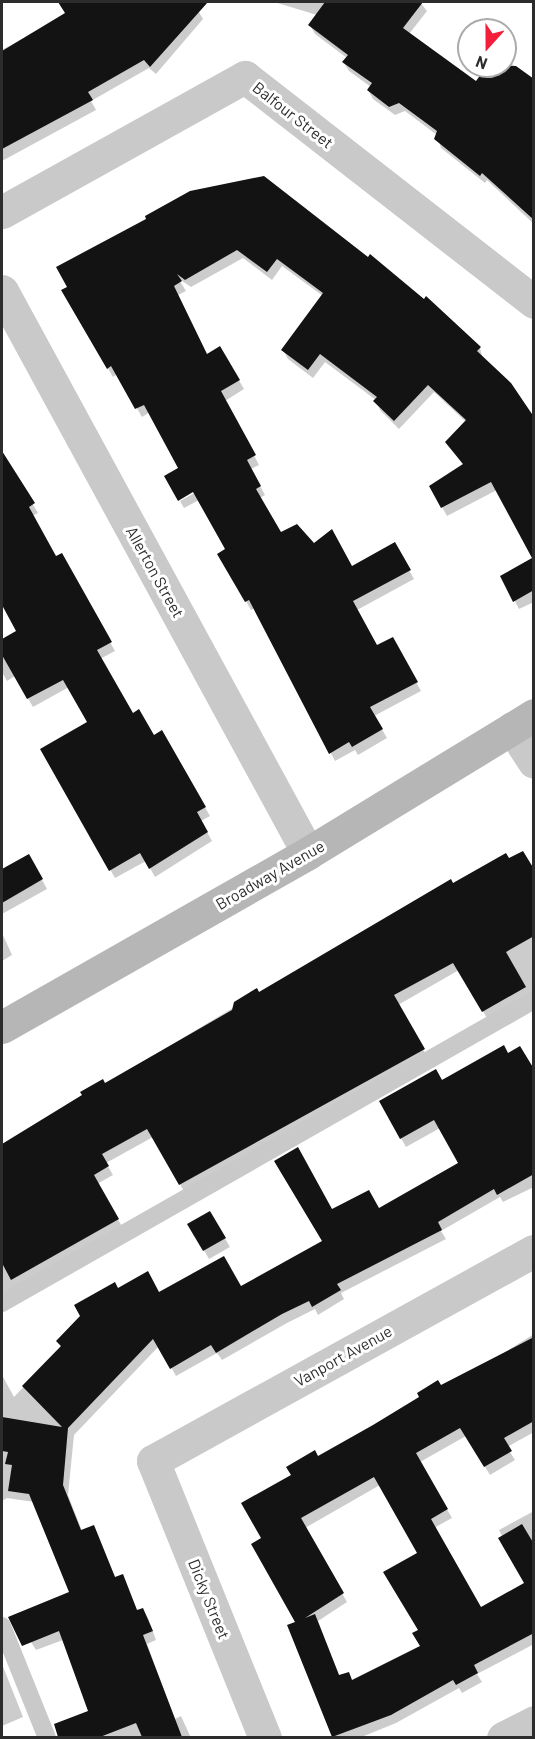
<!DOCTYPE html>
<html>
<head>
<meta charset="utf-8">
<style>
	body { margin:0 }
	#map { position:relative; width:535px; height:1739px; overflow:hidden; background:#fff; font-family:Barlow,sans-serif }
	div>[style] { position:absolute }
	.shadow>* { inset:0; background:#0003 }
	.building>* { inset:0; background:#131313 }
	.lane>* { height:18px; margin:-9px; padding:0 9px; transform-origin:9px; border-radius:9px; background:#c9c9c9 }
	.street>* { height:33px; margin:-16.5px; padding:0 16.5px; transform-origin:16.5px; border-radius:16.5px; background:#c9c9c9 }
	.secondary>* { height:33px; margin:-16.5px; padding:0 16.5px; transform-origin:16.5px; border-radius:16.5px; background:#b6b6b6 }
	span { translate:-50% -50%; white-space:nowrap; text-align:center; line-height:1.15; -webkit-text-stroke:6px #fff; paint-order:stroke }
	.street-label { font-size:16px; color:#2c2c2c }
	.frame { position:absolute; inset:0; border:3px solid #2c2c2c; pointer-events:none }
	.north { position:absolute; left:457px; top:18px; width:60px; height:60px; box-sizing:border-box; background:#fff; border:2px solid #ababab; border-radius:50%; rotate:201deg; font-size:16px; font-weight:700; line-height:24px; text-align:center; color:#2c2c2c }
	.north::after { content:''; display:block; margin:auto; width:21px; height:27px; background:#f31e39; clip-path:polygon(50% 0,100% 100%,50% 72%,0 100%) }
</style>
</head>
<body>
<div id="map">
	<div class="shadow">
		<div style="clip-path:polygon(60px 2px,89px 2px,99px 19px,117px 2px,193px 2px,203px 19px,156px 74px,149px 68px,91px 101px,96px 110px,2px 161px,2px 50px,67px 14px)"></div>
		<div style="clip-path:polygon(274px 2px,360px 2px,368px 7px,372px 2px,420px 2px,427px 11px,409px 34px,476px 83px,489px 66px,505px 66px,505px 59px,534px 80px,534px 224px,487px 180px,485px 183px,441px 148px,437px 135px,405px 111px,395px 115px,373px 99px,368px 90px,371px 87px,349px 71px,344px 63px,347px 58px,315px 34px,310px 25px,317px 15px)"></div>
		<div style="clip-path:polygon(148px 220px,424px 301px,426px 298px,480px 348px,483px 359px,532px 414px,497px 490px,447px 516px,431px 487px,463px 465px,447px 442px,466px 422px,434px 392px,399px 429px,380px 410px,376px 400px,325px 362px,313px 378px,288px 359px,283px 350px,323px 296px,282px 266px,272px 280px,243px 258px,191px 287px,178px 278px,186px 291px,178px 295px,207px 356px,220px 348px,244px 389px,225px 401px,259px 465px,251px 469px,265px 495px,260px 498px,281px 534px,314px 545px,351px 568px,394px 544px,414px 579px,357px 610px,377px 647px,392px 639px,421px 691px,374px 716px,387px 738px,358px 755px,355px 750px,335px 761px,255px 608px,251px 610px,219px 554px,227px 549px,199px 500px,184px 508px,180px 501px,200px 490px,180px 468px,150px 412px,142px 417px,117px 374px,113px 377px,63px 291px)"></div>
		<div style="clip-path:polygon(2px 452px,38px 513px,32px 516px,55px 558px,61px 555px,115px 651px,100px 659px,132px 715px,153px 737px,162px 732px,210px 816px,201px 821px,212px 841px,155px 877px,146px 861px,115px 878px,42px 749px,89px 723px,69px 687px,33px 707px,15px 676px,7px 681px,2px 672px,2px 641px,18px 631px,2px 601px)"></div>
		<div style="clip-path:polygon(534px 558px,534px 602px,519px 609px,502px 577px)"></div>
		<div style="clip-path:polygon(29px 856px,47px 889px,2px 914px,2px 871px)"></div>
		<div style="clip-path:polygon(453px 885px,534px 903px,534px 994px,488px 1020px,459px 970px,398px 1005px,428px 1058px,185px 1193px,153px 1137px,106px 1163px,113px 1175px,97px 1184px,123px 1228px,2px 1297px,2px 1146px,258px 993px)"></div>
		<div style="clip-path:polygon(2px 933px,12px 955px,2px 961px)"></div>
		<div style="clip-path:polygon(508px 1055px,534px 1072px,534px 1187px,503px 1202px,500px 1197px,441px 1231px,446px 1239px,341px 1293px,344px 1299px,318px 1315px,315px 1309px,287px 1323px,222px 1360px,217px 1353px,176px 1376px,159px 1346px,74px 1435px,68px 1495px,82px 1531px,93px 1527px,116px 1579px,122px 1576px,138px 1612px,143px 1610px,148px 1618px,156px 1640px,147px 1644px,175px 1719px,181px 1716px,191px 1738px,76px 1738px,69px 1720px,90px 1712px,63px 1640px,36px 1650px,31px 1642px,70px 1593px,34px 1502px,7px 1498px,2px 1501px,2px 1375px,14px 1397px,61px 1348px,58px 1341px,117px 1290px,159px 1294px,241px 1288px,324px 1241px,332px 1211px,379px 1210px,460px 1164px,440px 1128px,406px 1147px,381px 1102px)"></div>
		<div style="clip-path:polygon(210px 1213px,230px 1247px,209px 1259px,189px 1224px)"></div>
		<div style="clip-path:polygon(evenodd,534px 1334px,534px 1432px,507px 1447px,515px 1460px,490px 1475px,466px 1436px,420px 1462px,452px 1518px,434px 1528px,481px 1609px,526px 1583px,499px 1530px,534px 1511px,534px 1644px,477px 1674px,482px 1682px,462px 1693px,459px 1688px,396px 1723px,359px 1738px,333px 1738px,289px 1626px,297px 1622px,263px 1539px,293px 1476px,318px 1458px,475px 1371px,534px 1334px,380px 1485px,419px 1553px,422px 1647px,352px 1681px,340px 1677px,318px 1621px,347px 1602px,305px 1528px,380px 1485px)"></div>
		<div style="clip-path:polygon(2px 1664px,23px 1717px,2px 1726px)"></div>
	</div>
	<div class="building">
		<div style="clip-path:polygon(58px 2px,208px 2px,150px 67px,144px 60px,88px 92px,93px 100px,2px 149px,2px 51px,65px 13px)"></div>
		<div style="clip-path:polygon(325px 2px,423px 2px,403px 28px,476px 81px,487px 66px,516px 66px,534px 79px,534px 220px,482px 173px,480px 176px,434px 139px,437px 131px,399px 103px,389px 107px,367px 90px,372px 83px,342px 62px,348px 55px,308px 25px)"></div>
		<div style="clip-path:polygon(264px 176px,368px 257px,370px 254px,424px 299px,426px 296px,481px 347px,477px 351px,511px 383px,534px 417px,534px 590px,513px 602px,500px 576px,532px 558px,491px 482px,441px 508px,429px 486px,463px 464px,445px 442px,466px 420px,428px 385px,394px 421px,373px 401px,377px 397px,320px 354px,308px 370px,281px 350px,323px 293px,277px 259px,267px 272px,237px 250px,185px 280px,177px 274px,182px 281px,174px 286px,207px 354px,220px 346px,240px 380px,221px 391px,256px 455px,247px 460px,261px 486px,256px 489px,281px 532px,297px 524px,314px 543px,332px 529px,352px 566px,395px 542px,411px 570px,353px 601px,377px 645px,393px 637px,418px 682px,370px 707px,383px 729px,352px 747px,349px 742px,329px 754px,249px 600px,245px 602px,217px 554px,225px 549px,193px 492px,178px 501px,164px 476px,178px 468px,144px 405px,135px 409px,111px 366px,107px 369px,61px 290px,67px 287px,56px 267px,146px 219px,145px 216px,190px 191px)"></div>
		<div style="clip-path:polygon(2px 451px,35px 503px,29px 507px,56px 556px,62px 553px,112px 642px,97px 650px,133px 713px,139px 709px,154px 735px,162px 730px,206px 807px,197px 812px,208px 832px,149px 869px,140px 853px,109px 871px,40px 749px,87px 722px,63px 680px,27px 699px,2px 655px,2px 639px,16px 631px,2px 605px)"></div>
		<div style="clip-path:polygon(523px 851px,534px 869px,534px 936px,506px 952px,526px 987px,482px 1012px,453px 963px,394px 995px,425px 1049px,179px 1185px,147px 1129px,102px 1154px,109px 1166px,94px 1175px,119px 1219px,11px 1280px,2px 1263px,2px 1144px,82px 1095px,80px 1092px,103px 1079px,105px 1083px,232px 1010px,234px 1002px,257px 988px,259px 992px,451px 879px,453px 883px,506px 853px,509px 858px)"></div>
		<div style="clip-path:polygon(29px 854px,43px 879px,2px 903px,2px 869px)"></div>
		<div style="clip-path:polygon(504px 1045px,508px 1053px,520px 1046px,534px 1069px,534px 1174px,497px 1195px,494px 1189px,438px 1222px,442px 1230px,337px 1284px,341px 1290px,312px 1307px,309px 1301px,282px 1314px,216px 1353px,211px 1345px,170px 1369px,153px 1339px,68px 1428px,63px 1485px,81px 1530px,94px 1525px,115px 1577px,123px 1574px,137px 1610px,143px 1608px,153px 1631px,143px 1635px,182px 1737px,142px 1737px,136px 1723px,100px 1737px,58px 1737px,54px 1724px,88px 1711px,59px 1631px,22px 1646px,8px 1617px,69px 1592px,29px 1494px,8px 1491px,12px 1465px,5px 1464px,8px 1452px,2px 1451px,2px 1417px,62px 1427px,22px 1386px,61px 1346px,56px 1341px,80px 1316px,74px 1305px,115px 1282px,118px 1288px,148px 1271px,159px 1292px,224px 1256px,241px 1286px,322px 1241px,274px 1161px,298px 1147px,332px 1209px,369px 1190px,379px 1208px,458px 1163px,434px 1120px,400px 1139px,379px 1101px,436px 1069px,442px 1080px)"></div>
		<div style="clip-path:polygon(210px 1211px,226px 1238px,203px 1251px,187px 1224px)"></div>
		<div style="clip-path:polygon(evenodd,534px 1337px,534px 1421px,504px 1438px,512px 1451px,484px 1467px,460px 1428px,416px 1453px,448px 1509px,431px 1519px,481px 1607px,524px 1583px,498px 1538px,522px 1524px,534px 1544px,534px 1633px,474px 1665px,478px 1673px,456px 1685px,453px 1680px,391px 1715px,332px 1737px,287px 1625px,295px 1622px,251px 1544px,261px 1538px,241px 1503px,291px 1475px,286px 1467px,315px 1450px,318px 1456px,373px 1425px,419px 1397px,417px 1393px,438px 1380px,441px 1385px,534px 1337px,374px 1477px,417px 1553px,383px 1572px,418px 1630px,412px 1633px,420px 1646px,352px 1680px,349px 1672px,339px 1675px,315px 1614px,305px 1618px,344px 1593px,301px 1518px,374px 1477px)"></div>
	</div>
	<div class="lane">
		<div style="left:2px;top:1303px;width:612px;rotate:-29.66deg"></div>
		<div style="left:2px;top:1626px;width:121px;rotate:68.1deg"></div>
	</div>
	<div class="street">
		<div style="left:2px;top:212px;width:278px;rotate:-29.1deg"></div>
		<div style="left:245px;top:77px;width:366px;rotate:37.9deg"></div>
		<div style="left:2px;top:291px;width:640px;rotate:61.43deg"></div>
		<div style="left:512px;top:728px;width:40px;rotate:57.1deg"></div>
		<div style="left:265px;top:1738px;width:299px;rotate:-112deg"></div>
		<div style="left:153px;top:1461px;width:435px;rotate:-28.9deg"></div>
		<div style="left:503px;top:1738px;width:35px;rotate:-27deg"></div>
	</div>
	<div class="secondary">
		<div style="left:2px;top:1027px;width:352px;rotate:-29.6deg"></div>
		<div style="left:308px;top:853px;width:265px;rotate:-31.4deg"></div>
	</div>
	<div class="street-label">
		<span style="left:293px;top:115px;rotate:38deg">Balfour Street</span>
		<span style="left:155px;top:572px;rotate:61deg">Allerton Street</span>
		<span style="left:270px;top:875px;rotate:-30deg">Broadway Avenue</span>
		<span style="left:343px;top:1356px;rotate:-29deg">Vanport Avenue</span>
		<span style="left:209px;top:1599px;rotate:68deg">Dicky Street</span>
	</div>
	<div class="frame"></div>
	<div class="north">N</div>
</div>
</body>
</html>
